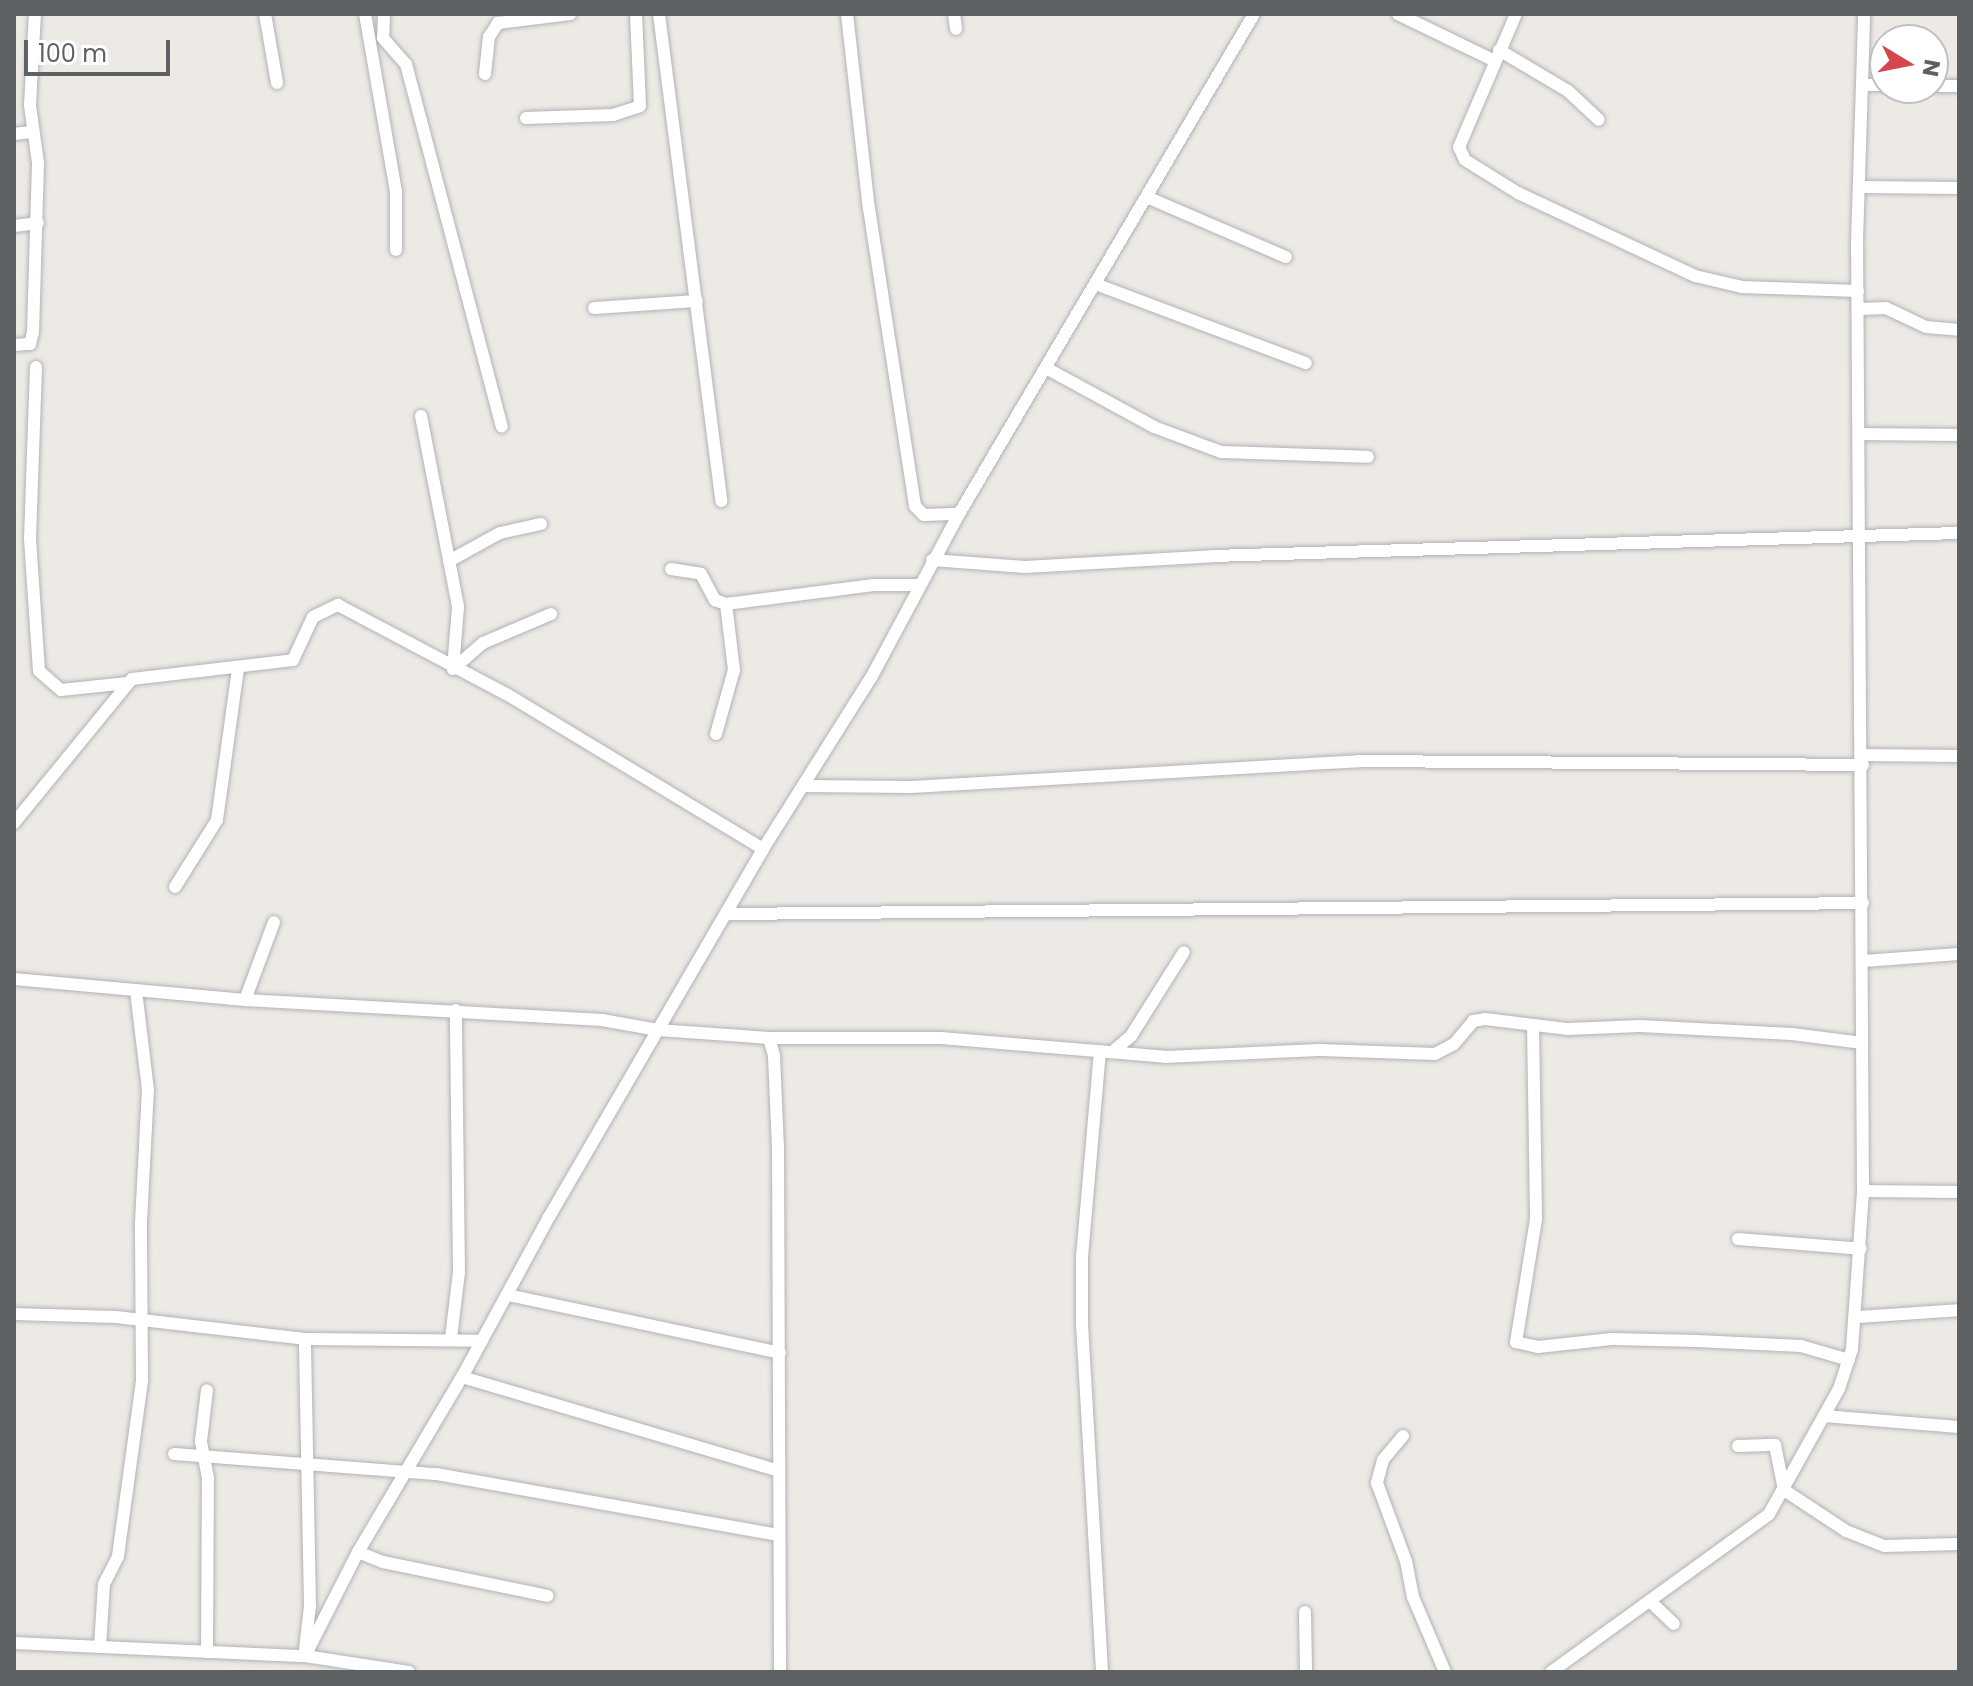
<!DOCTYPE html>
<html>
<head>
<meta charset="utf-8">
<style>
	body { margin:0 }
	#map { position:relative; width:1973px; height:1686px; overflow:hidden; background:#edeae5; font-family:Poppins,sans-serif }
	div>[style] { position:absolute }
	.roads { filter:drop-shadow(0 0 2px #b0b3b6) drop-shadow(0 0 2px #b0b3b6) }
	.street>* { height:12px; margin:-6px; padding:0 6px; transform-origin:6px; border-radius:6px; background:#fff }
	span { translate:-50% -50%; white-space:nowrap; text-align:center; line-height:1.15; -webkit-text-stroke:6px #fff; paint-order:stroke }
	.frame { position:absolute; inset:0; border:16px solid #5d6164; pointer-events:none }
	.north { position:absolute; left:1869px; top:24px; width:80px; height:80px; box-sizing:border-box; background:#fff; border:2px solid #bec0c1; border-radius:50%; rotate:100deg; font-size:22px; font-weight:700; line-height:32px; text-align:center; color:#5d6164 }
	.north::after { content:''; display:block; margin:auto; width:28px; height:36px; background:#d3464e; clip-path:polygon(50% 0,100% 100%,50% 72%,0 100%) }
	.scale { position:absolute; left:24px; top:40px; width:146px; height:36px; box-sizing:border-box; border:4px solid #5d6164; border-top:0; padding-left:10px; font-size:24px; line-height:28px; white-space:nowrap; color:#5d6164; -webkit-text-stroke:6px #fff; paint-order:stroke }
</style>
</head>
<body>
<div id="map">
	<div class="roads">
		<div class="street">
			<div style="left:265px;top:14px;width:70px;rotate:80.1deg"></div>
			<div style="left:365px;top:14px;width:181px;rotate:80.1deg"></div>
			<div style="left:396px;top:192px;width:58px;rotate:90deg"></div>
			<div style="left:384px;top:14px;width:24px;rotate:92deg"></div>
			<div style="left:383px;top:38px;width:35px;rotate:49deg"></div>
			<div style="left:406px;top:64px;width:375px;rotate:75.2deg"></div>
			<div style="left:659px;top:14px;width:491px;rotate:82.7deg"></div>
			<div style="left:847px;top:14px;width:189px;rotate:83.6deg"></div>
			<div style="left:868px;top:202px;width:308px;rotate:81.2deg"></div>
			<div style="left:915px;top:506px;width:13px;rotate:45deg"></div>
			<div style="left:924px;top:515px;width:35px;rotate:-2deg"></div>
			<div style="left:954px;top:14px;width:15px;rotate:82deg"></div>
			<div style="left:1398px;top:14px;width:108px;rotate:25.9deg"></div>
			<div style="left:1516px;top:14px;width:145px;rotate:113.2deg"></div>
			<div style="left:1459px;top:147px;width:14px;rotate:65deg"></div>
			<div style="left:1465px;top:160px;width:62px;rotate:31.9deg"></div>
			<div style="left:1518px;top:193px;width:195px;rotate:25.1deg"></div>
			<div style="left:1695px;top:276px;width:48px;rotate:13.2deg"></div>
			<div style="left:1742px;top:287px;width:116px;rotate:2deg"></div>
			<div style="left:1499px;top:50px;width:80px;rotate:30.7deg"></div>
			<div style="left:1568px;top:91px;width:42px;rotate:43.1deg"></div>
			<div style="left:485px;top:74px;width:37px;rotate:-84deg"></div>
			<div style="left:489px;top:37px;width:17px;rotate:-57deg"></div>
			<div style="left:498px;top:23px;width:73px;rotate:-7.1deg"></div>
			<div style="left:1863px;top:85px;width:22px"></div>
			<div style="left:1933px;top:86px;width:26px"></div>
			<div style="left:526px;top:118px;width:87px;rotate:-2deg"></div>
			<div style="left:613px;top:115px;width:28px;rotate:-18deg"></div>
			<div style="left:640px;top:106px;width:92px;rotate:-92.5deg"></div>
			<div style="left:14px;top:134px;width:17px;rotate:-7deg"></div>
			<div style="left:1862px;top:187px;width:97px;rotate:0.6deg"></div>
			<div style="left:1149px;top:198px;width:149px;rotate:23.3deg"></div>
			<div style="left:14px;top:226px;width:24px;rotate:-7deg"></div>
			<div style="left:1098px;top:285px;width:222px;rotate:20.6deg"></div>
			<div style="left:594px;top:308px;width:103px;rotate:-3.9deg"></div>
			<div style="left:1859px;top:309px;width:27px;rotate:-2deg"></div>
			<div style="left:1886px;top:308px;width:44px;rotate:25.4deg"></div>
			<div style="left:1926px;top:327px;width:33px;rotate:5deg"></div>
			<div style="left:14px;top:345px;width:16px;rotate:-4deg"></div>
			<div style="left:30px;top:344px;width:12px;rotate:-76deg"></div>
			<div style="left:33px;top:332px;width:169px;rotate:-88.3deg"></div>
			<div style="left:38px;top:163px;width:59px;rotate:-97.9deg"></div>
			<div style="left:30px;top:105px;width:91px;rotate:-86.9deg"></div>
			<div style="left:36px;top:367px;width:172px;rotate:92deg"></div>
			<div style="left:30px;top:539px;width:132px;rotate:86.1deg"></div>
			<div style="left:39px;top:671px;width:29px;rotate:41deg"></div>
			<div style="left:61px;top:690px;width:67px;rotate:-6deg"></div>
			<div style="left:1046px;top:368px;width:123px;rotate:28.6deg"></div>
			<div style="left:1154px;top:427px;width:72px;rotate:20.5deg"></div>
			<div style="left:1221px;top:452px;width:147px;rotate:1.9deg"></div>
			<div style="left:421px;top:416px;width:195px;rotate:79deg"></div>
			<div style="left:458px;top:607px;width:62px;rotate:94.6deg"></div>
			<div style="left:453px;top:669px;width:40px;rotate:-41deg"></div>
			<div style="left:483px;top:643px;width:74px;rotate:-23.1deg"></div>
			<div style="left:1860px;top:434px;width:99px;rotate:0.6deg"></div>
			<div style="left:932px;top:560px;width:93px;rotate:4.3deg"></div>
			<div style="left:1025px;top:567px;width:188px;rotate:-3.3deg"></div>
			<div style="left:1213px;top:556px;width:746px;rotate:-1.77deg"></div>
			<div style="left:449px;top:561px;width:58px;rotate:-28.8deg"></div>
			<div style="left:500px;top:533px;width:42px;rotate:-12.4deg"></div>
			<div style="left:671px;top:569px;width:30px;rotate:9deg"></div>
			<div style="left:701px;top:574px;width:30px;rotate:62deg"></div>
			<div style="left:715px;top:600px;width:12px;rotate:20deg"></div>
			<div style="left:726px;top:604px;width:149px;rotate:-7.3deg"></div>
			<div style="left:874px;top:585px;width:44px"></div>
			<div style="left:716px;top:734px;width:66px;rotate:-74.3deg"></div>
			<div style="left:734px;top:670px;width:66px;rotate:-96.9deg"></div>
			<div style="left:1863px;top:755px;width:96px;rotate:0.6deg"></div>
			<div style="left:805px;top:786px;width:106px;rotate:0.5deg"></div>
			<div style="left:911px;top:787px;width:449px;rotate:-3.3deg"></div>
			<div style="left:1359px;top:761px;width:504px;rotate:0.45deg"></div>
			<div style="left:14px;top:823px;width:186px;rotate:-50.7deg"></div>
			<div style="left:132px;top:679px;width:162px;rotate:-6.7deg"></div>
			<div style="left:293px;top:660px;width:47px;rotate:-65.1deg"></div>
			<div style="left:313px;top:617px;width:28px;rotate:-26deg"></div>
			<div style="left:338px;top:605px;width:192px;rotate:27.9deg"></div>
			<div style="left:508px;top:695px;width:298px;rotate:31.1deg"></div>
			<div style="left:175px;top:887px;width:79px;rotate:-57.9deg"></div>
			<div style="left:217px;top:820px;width:153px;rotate:-82.1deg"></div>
			<div style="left:726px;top:914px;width:1137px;rotate:-0.55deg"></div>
			<div style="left:1863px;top:961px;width:96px;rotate:-4.2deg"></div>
			<div style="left:14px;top:979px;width:232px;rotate:5.2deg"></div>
			<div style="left:245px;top:1000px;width:358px;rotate:3.2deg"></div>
			<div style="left:602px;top:1020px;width:57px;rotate:10.1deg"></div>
			<div style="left:658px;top:1030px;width:111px;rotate:4.1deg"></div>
			<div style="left:769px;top:1038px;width:19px;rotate:74deg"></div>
			<div style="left:774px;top:1056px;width:91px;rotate:87.5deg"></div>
			<div style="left:778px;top:1147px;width:525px;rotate:89.78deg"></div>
			<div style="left:245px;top:1000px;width:83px;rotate:-69.6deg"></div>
			<div style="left:1533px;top:1025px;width:194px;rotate:89.1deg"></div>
			<div style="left:1536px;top:1219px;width:125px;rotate:99.2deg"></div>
			<div style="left:1516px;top:1342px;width:23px;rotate:13deg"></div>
			<div style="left:1538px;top:1347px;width:74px;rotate:-6.2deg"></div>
			<div style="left:1612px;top:1339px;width:85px;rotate:1.3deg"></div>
			<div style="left:1697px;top:1341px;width:104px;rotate:2.8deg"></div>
			<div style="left:1801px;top:1346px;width:50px;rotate:16.3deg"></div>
			<div style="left:769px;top:1038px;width:172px"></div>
			<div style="left:941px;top:1038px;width:225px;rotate:4.8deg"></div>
			<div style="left:1165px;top:1057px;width:155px;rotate:-2.6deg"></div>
			<div style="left:1320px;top:1050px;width:115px;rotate:2deg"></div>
			<div style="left:1435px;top:1054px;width:21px;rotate:-28deg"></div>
			<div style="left:1454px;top:1044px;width:30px;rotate:-50deg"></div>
			<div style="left:1473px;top:1021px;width:12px;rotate:-9deg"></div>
			<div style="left:1485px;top:1019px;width:84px;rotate:6.9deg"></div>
			<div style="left:1568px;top:1029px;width:72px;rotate:-2.4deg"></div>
			<div style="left:1640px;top:1026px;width:152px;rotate:3deg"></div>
			<div style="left:1792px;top:1034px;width:71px;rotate:7.3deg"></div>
			<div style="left:1100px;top:1051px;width:205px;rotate:95deg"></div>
			<div style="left:1082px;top:1255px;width:69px;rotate:90deg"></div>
			<div style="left:1082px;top:1324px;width:349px;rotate:86.7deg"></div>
			<div style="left:1112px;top:1052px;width:25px;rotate:-40deg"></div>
			<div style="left:1131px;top:1036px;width:99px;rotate:-57.8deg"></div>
			<div style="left:1863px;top:1191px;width:96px;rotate:0.6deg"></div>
			<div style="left:1738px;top:1239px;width:123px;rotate:4.6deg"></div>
			<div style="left:508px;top:1295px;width:278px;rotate:12deg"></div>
			<div style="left:14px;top:1314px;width:102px;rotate:1.7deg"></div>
			<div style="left:116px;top:1317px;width:190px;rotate:6.6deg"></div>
			<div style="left:305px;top:1339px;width:177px;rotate:0.6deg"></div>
			<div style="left:1857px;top:1317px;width:102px;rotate:-3.9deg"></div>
			<div style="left:451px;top:1338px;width:66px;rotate:-83.1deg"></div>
			<div style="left:459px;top:1272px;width:262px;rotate:-90.7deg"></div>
			<div style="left:462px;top:1377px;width:331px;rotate:16.5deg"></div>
			<div style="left:1824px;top:1416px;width:135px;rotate:4.7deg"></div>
			<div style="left:1403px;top:1436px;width:31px;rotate:130deg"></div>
			<div style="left:1383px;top:1460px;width:24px;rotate:105deg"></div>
			<div style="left:1377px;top:1483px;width:83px;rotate:69.6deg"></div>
			<div style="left:1406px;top:1561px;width:37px;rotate:79deg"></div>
			<div style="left:1413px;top:1597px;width:82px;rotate:66.9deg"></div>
			<div style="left:1738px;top:1446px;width:37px;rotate:-2deg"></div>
			<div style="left:1775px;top:1445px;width:46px;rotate:78.7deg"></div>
			<div style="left:1784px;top:1490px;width:74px;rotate:33.5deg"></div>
			<div style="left:1846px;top:1531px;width:41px;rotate:21.5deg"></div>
			<div style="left:1884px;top:1546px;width:75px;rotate:-1.5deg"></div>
			<div style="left:174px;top:1454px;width:263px;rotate:4.4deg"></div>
			<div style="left:436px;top:1474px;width:346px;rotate:10.1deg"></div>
			<div style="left:358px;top:1552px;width:27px;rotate:22deg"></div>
			<div style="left:383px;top:1562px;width:168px;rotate:11.6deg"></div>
			<div style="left:1650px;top:1601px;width:33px;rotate:44deg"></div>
			<div style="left:1305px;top:1612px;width:60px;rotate:89deg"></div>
			<div style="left:14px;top:1643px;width:291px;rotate:2.6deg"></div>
			<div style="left:305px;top:1656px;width:105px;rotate:8.7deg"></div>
			<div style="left:100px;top:1647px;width:63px;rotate:-86.4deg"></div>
			<div style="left:104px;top:1584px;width:31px;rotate:-63deg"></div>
			<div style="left:118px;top:1556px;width:178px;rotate:-82.2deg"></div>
			<div style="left:142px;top:1380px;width:158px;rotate:-90.4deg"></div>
			<div style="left:141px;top:1222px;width:132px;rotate:-87deg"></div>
			<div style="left:148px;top:1090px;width:100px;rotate:-96.9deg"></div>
			<div style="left:305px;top:1649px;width:43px;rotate:-83.4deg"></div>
			<div style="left:310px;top:1606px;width:267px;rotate:-91.1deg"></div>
			<div style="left:207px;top:1652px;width:174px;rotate:-89.7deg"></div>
			<div style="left:208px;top:1478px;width:38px;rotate:-101deg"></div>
			<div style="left:201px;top:1441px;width:51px;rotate:-83.3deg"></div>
			<div style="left:305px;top:1656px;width:117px;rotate:-63deg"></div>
			<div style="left:358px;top:1552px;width:204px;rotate:-59.3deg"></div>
			<div style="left:462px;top:1377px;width:182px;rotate:-61.5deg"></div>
			<div style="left:549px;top:1217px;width:426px;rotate:-59.8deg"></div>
			<div style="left:763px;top:849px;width:204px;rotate:-57.8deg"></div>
			<div style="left:872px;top:676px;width:184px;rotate:-61.8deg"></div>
			<div style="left:959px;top:514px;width:581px;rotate:-59.46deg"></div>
			<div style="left:1551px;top:1672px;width:269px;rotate:-35.9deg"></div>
			<div style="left:1769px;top:1514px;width:143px;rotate:-60.8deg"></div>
			<div style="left:1839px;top:1389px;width:42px;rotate:-72deg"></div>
			<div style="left:1852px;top:1349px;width:158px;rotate:-86deg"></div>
			<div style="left:1863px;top:1191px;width:949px;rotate:-90.36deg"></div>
			<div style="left:1857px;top:242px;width:228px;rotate:-88.2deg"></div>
		</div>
	</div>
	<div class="frame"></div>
	<div class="north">N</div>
	<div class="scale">100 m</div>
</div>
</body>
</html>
